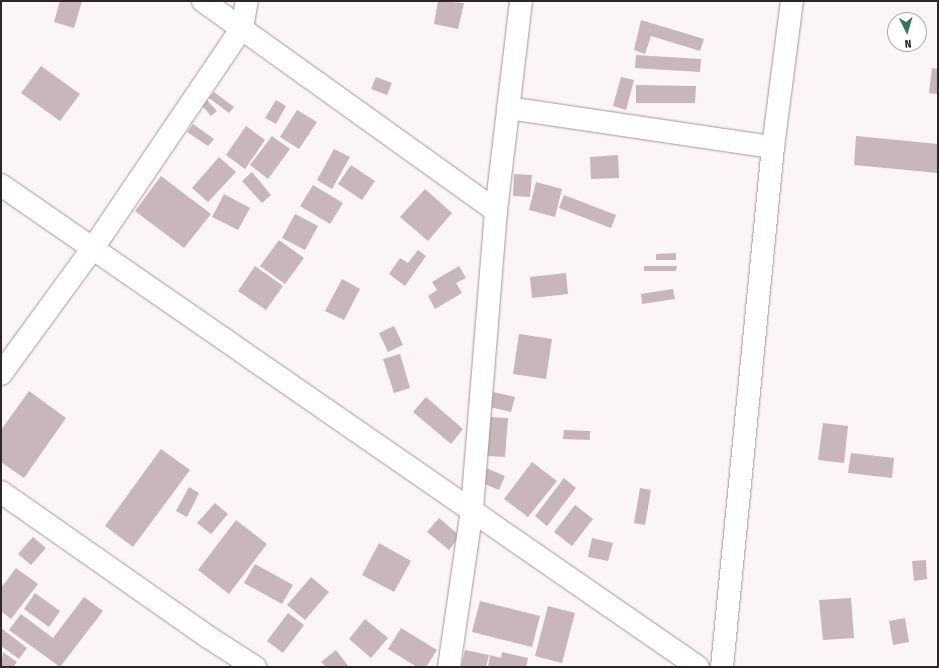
<!DOCTYPE html>
<html>
<head>
<meta charset="utf-8">
<style>
	body { margin:0 }
	#map { position:relative; width:939px; height:668px; overflow:hidden; background:#fcf5f6; font-family:"Fira Sans Condensed",sans-serif }
	div>[style] { position:absolute }
	.building>* { inset:0; background:#c8b6ba }
	.roads { filter:drop-shadow(0 0 1px #a69598) drop-shadow(0 0 1px #a69598) }
	.minor>* { height:22px; margin:-11px; padding:0 11px; transform-origin:11px; border-radius:11px; background:#fff }
	.tertiary>* { height:22px; margin:-11px; padding:0 11px; transform-origin:11px; border-radius:11px; background:#fff }
	span { translate:-50% -50%; white-space:nowrap; text-align:center; line-height:1.15; -webkit-text-stroke:3px #fff; paint-order:stroke }
	.frame { position:absolute; inset:0; border:2px solid #2d2627; pointer-events:none }
	.north { position:absolute; left:887px; top:12px; width:40px; height:40px; box-sizing:border-box; background:#fff; border:1px solid #aba8a9; border-radius:50%; rotate:175deg; font-size:11px; font-weight:700; line-height:16px; text-align:center; color:#2d2627 }
	.north::after { content:''; display:block; margin:auto; width:14px; height:18px; background:#357360; clip-path:polygon(50% 0,100% 100%,50% 72%,0 100%) }
</style>
</head>
<body>
<div id="map">
	<div class="building">
		<div style="clip-path:polygon(60px 1px,82px 1px,74px 28px,54px 22px)"></div>
		<div style="clip-path:polygon(438px 1px,464px 3px,458px 29px,434px 24px)"></div>
		<div style="clip-path:polygon(641px 20px,704px 39px,700px 51px,651px 36px,645px 54px,634px 50px)"></div>
		<div style="clip-path:polygon(636px 55px,701px 59px,700px 72px,635px 68px)"></div>
		<div style="clip-path:polygon(41px 66px,80px 94px,60px 121px,21px 93px)"></div>
		<div style="clip-path:polygon(932px 68px,938px 69px,938px 94px,929px 93px)"></div>
		<div style="clip-path:polygon(376px 77px,392px 83px,387px 95px,371px 89px)"></div>
		<div style="clip-path:polygon(621px 77px,634px 80px,626px 110px,613px 106px)"></div>
		<div style="clip-path:polygon(636px 85px,696px 86px,695px 103px,636px 103px)"></div>
		<div style="clip-path:polygon(214px 92px,234px 107px,229px 113px,209px 98px)"></div>
		<div style="clip-path:polygon(203px 96px,217px 111px,211px 116px,198px 101px)"></div>
		<div style="clip-path:polygon(276px 100px,286px 106px,276px 124px,265px 118px)"></div>
		<div style="clip-path:polygon(297px 110px,317px 122px,299px 149px,280px 137px)"></div>
		<div style="clip-path:polygon(193px 124px,214px 139px,208px 146px,187px 132px)"></div>
		<div style="clip-path:polygon(246px 126px,265px 140px,245px 169px,226px 155px)"></div>
		<div style="clip-path:polygon(272px 136px,290px 149px,268px 179px,250px 165px)"></div>
		<div style="clip-path:polygon(856px 136px,938px 144px,938px 173px,854px 165px)"></div>
		<div style="clip-path:polygon(334px 149px,350px 157px,332px 189px,317px 180px)"></div>
		<div style="clip-path:polygon(618px 155px,619px 178px,591px 179px,590px 157px)"></div>
		<div style="clip-path:polygon(219px 157px,236px 172px,208px 202px,192px 188px)"></div>
		<div style="clip-path:polygon(351px 165px,375px 181px,362px 200px,338px 184px)"></div>
		<div style="clip-path:polygon(252px 172px,271px 195px,262px 203px,242px 181px)"></div>
		<div style="clip-path:polygon(514px 174px,532px 175px,530px 197px,513px 196px)"></div>
		<div style="clip-path:polygon(161px 176px,211px 214px,184px 248px,135px 211px)"></div>
		<div style="clip-path:polygon(536px 182px,562px 189px,555px 217px,529px 210px)"></div>
		<div style="clip-path:polygon(313px 185px,343px 203px,330px 224px,300px 206px)"></div>
		<div style="clip-path:polygon(425px 189px,452px 213px,428px 241px,400px 217px)"></div>
		<div style="clip-path:polygon(224px 194px,250px 208px,238px 230px,212px 217px)"></div>
		<div style="clip-path:polygon(564px 195px,616px 215px,611px 228px,559px 208px)"></div>
		<div style="clip-path:polygon(295px 214px,318px 226px,305px 250px,282px 238px)"></div>
		<div style="clip-path:polygon(279px 240px,304px 258px,285px 284px,260px 266px)"></div>
		<div style="clip-path:polygon(418px 250px,426px 256px,405px 286px,389px 274px,400px 258px,408px 263px)"></div>
		<div style="clip-path:polygon(676px 253px,676px 260px,656px 260px,656px 254px)"></div>
		<div style="clip-path:polygon(255px 266px,283px 286px,266px 310px,238px 291px)"></div>
		<div style="clip-path:polygon(459px 266px,466px 278px,456px 283px,462px 293px,435px 309px,428px 296px,437px 290px,432px 282px)"></div>
		<div style="clip-path:polygon(644px 266px,677px 266px,676px 271px,644px 271px)"></div>
		<div style="clip-path:polygon(566px 273px,568px 294px,532px 298px,530px 277px)"></div>
		<div style="clip-path:polygon(342px 279px,360px 289px,344px 320px,325px 311px)"></div>
		<div style="clip-path:polygon(673px 289px,675px 299px,642px 304px,641px 294px)"></div>
		<div style="clip-path:polygon(394px 326px,403px 345px,388px 352px,379px 333px)"></div>
		<div style="clip-path:polygon(519px 334px,552px 339px,546px 379px,513px 374px)"></div>
		<div style="clip-path:polygon(400px 354px,410px 388px,394px 393px,383px 359px)"></div>
		<div style="clip-path:polygon(29px 391px,66px 418px,24px 478px,1px 462px,1px 430px)"></div>
		<div style="clip-path:polygon(493px 392px,515px 397px,511px 412px,490px 407px)"></div>
		<div style="clip-path:polygon(426px 397px,463px 429px,451px 444px,413px 412px)"></div>
		<div style="clip-path:polygon(489px 417px,508px 418px,505px 457px,487px 456px)"></div>
		<div style="clip-path:polygon(823px 423px,848px 426px,844px 463px,818px 460px)"></div>
		<div style="clip-path:polygon(564px 430px,590px 431px,590px 440px,563px 439px)"></div>
		<div style="clip-path:polygon(161px 449px,190px 470px,133px 547px,105px 526px)"></div>
		<div style="clip-path:polygon(851px 453px,894px 458px,892px 478px,848px 473px)"></div>
		<div style="clip-path:polygon(532px 462px,557px 481px,528px 517px,504px 499px)"></div>
		<div style="clip-path:polygon(486px 468px,505px 476px,499px 490px,480px 482px)"></div>
		<div style="clip-path:polygon(564px 478px,576px 488px,547px 526px,535px 516px)"></div>
		<div style="clip-path:polygon(189px 487px,199px 493px,187px 517px,176px 511px)"></div>
		<div style="clip-path:polygon(640px 488px,651px 490px,645px 525px,634px 523px)"></div>
		<div style="clip-path:polygon(215px 503px,228px 514px,211px 534px,197px 523px)"></div>
		<div style="clip-path:polygon(575px 505px,593px 519px,572px 546px,554px 532px)"></div>
		<div style="clip-path:polygon(439px 518px,460px 536px,449px 550px,427px 532px)"></div>
		<div style="clip-path:polygon(236px 520px,267px 544px,229px 594px,198px 570px)"></div>
		<div style="clip-path:polygon(33px 537px,46px 548px,31px 565px,18px 554px)"></div>
		<div style="clip-path:polygon(592px 538px,613px 543px,608px 561px,588px 557px)"></div>
		<div style="clip-path:polygon(379px 543px,411px 561px,394px 592px,362px 575px)"></div>
		<div style="clip-path:polygon(926px 560px,927px 579px,914px 581px,912px 561px)"></div>
		<div style="clip-path:polygon(255px 564px,293px 585px,282px 604px,244px 583px)"></div>
		<div style="clip-path:polygon(16px 568px,38px 584px,11px 619px,1px 611px,1px 588px)"></div>
		<div style="clip-path:polygon(311px 577px,329px 592px,305px 620px,287px 605px)"></div>
		<div style="clip-path:polygon(35px 593px,60px 611px,49px 627px,24px 609px)"></div>
		<div style="clip-path:polygon(84px 597px,103px 611px,60px 667px,9px 630px,21px 614px,53px 638px)"></div>
		<div style="clip-path:polygon(851px 598px,854px 638px,823px 640px,819px 600px)"></div>
		<div style="clip-path:polygon(480px 601px,540px 616px,532px 647px,472px 632px)"></div>
		<div style="clip-path:polygon(548px 606px,575px 613px,562px 663px,535px 656px)"></div>
		<div style="clip-path:polygon(288px 613px,304px 625px,283px 653px,267px 641px)"></div>
		<div style="clip-path:polygon(905px 618px,909px 642px,893px 645px,889px 621px)"></div>
		<div style="clip-path:polygon(365px 619px,388px 638px,371px 658px,349px 639px)"></div>
		<div style="clip-path:polygon(1px 628px,27px 648px,19px 659px,1px 646px)"></div>
		<div style="clip-path:polygon(401px 628px,437px 650px,426px 667px,417px 667px,388px 649px)"></div>
		<div style="clip-path:polygon(336px 650px,349px 667px,326px 667px,321px 662px)"></div>
		<div style="clip-path:polygon(465px 650px,489px 655px,486px 667px,461px 667px)"></div>
		<div style="clip-path:polygon(3px 652px,17px 662px,13px 667px,1px 667px)"></div>
		<div style="clip-path:polygon(502px 652px,528px 658px,526px 667px,488px 667px,490px 655px,501px 658px)"></div>
	</div>
	<div class="roads">
		<div class="minor">
			<div style="left:203px;top:1px;width:360px;rotate:35.6deg"></div>
			<div style="left:508px;top:108px;width:268px;rotate:8.4deg"></div>
			<div style="left:1px;top:185px;width:847px;rotate:34.67deg"></div>
			<div style="left:1px;top:374px;width:156px;rotate:-53.9deg"></div>
			<div style="left:93px;top:248px;width:266px;rotate:-55.9deg"></div>
			<div style="left:242px;top:28px;width:27px;rotate:-80deg"></div>
			<div style="left:1px;top:492px;width:253px;rotate:35deg"></div>
			<div style="left:208px;top:637px;width:56px;rotate:32.6deg"></div>
			<div style="left:449px;top:667px;width:160px;rotate:-81.7deg"></div>
			<div style="left:472px;top:509px;width:299px;rotate:-85.4deg"></div>
			<div style="left:496px;top:211px;width:211px;rotate:-83.2deg"></div>
		</div>
		<div class="tertiary">
			<div style="left:722px;top:667px;width:522px;rotate:-84.4deg"></div>
			<div style="left:773px;top:147px;width:147px;rotate:-82.6deg"></div>
		</div>
	</div>
	<div class="frame"></div>
	<div class="north">N</div>
</div>
</body>
</html>
